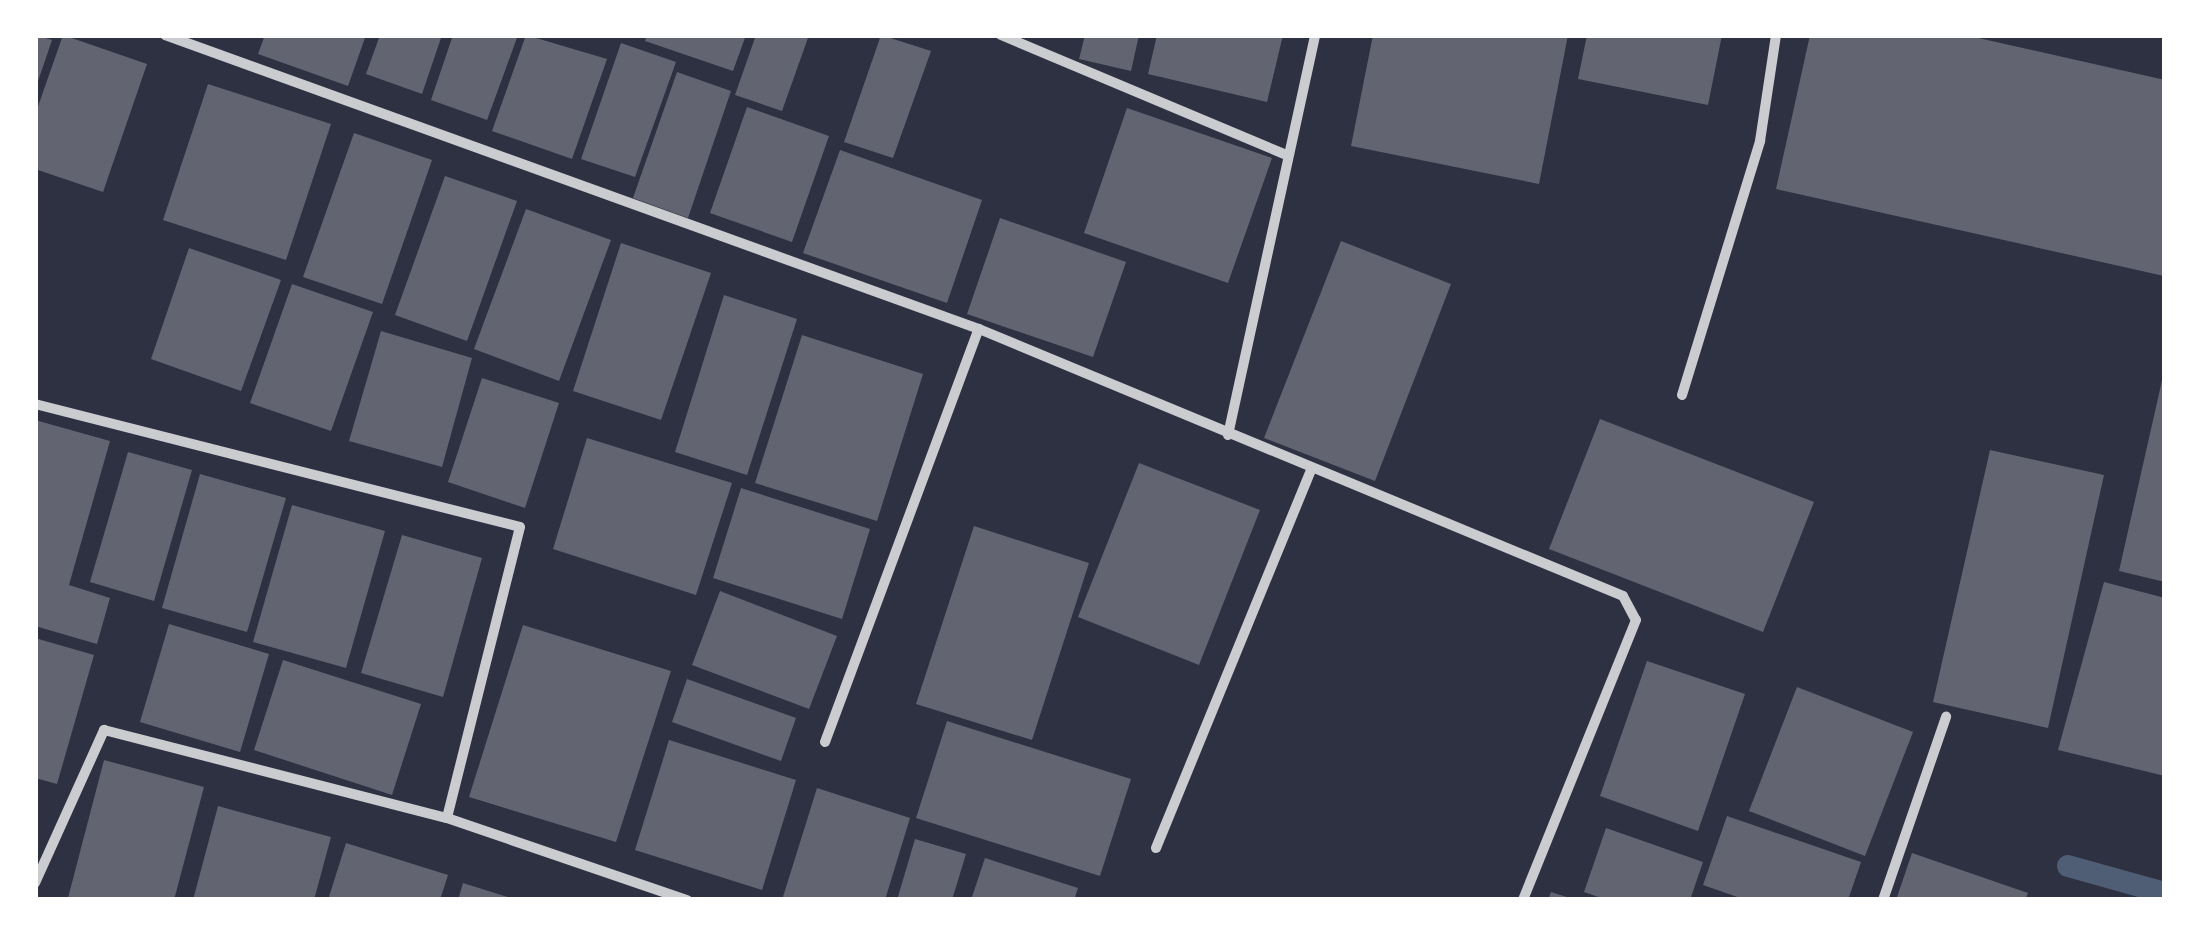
<!DOCTYPE html>
<html>
<head>
<meta charset="utf-8">
<style>
	body { margin:0 }
	#map { position:relative; width:2200px; height:935px; overflow:hidden; background:#2d3142; font-family:Montserrat,sans-serif }
	div>[style] { position:absolute }
	.stream>* { height:22px; margin:-11px; padding:0 11px; transform-origin:11px; border-radius:11px; background:#4f5d75 }
	.building>* { inset:0; background:#626471 }
	.minor>* { height:10px; margin:-5px; padding:0 5px; transform-origin:5px; border-radius:5px; background:#caccd0 }
	span { translate:-50% -50%; white-space:nowrap; text-align:center; line-height:1.15; -webkit-text-stroke:8px #fff; paint-order:stroke }
	.frame { position:absolute; inset:0; border:38px solid #fff; pointer-events:none }
</style>
</head>
<body>
<div id="map">
	<div class="stream">
		<div style="left:2068px;top:866px;width:101px;rotate:15.6deg"></div>
	</div>
	<div class="building">
		<div style="clip-path:polygon(35px 35px,52px 40px,36px 87px,35px 87px)"></div>
		<div style="clip-path:polygon(63px 35px,147px 64px,103px 192px,35px 169px,35px 115px)"></div>
		<div style="clip-path:polygon(265px 35px,366px 35px,348px 86px,258px 54px)"></div>
		<div style="clip-path:polygon(380px 35px,442px 35px,422px 94px,366px 74px)"></div>
		<div style="clip-path:polygon(453px 35px,518px 35px,487px 120px,431px 100px)"></div>
		<div style="clip-path:polygon(526px 35px,607px 59px,572px 159px,492px 131px)"></div>
		<div style="clip-path:polygon(647px 35px,746px 35px,733px 71px,645px 41px)"></div>
		<div style="clip-path:polygon(756px 35px,809px 35px,782px 111px,735px 95px)"></div>
		<div style="clip-path:polygon(881px 35px,931px 51px,893px 158px,844px 142px)"></div>
		<div style="clip-path:polygon(1085px 35px,1139px 35px,1131px 71px,1079px 59px)"></div>
		<div style="clip-path:polygon(1157px 35px,1283px 35px,1267px 102px,1148px 74px)"></div>
		<div style="clip-path:polygon(1373px 35px,1568px 35px,1539px 184px,1351px 146px)"></div>
		<div style="clip-path:polygon(1587px 35px,1722px 35px,1708px 105px,1578px 79px)"></div>
		<div style="clip-path:polygon(1810px 35px,1965px 35px,2165px 80px,2164px 276px,1776px 189px)"></div>
		<div style="clip-path:polygon(621px 43px,676px 62px,635px 177px,581px 159px)"></div>
		<div style="clip-path:polygon(677px 72px,731px 91px,688px 218px,633px 198px)"></div>
		<div style="clip-path:polygon(208px 84px,331px 124px,286px 260px,163px 220px)"></div>
		<div style="clip-path:polygon(747px 107px,829px 136px,792px 242px,710px 213px)"></div>
		<div style="clip-path:polygon(1127px 108px,1272px 158px,1228px 283px,1084px 233px)"></div>
		<div style="clip-path:polygon(354px 133px,432px 160px,382px 304px,303px 277px)"></div>
		<div style="clip-path:polygon(840px 150px,982px 200px,947px 303px,803px 253px)"></div>
		<div style="clip-path:polygon(445px 176px,517px 201px,467px 341px,395px 315px)"></div>
		<div style="clip-path:polygon(526px 209px,611px 240px,559px 381px,474px 349px)"></div>
		<div style="clip-path:polygon(1000px 218px,1126px 262px,1093px 357px,967px 314px)"></div>
		<div style="clip-path:polygon(1341px 241px,1451px 284px,1375px 481px,1264px 438px)"></div>
		<div style="clip-path:polygon(621px 243px,711px 273px,661px 420px,573px 391px)"></div>
		<div style="clip-path:polygon(189px 248px,281px 280px,241px 391px,151px 359px)"></div>
		<div style="clip-path:polygon(292px 284px,373px 312px,331px 431px,250px 403px)"></div>
		<div style="clip-path:polygon(724px 295px,797px 319px,747px 475px,675px 452px)"></div>
		<div style="clip-path:polygon(381px 331px,472px 358px,442px 467px,349px 441px)"></div>
		<div style="clip-path:polygon(802px 335px,923px 374px,877px 521px,755px 483px)"></div>
		<div style="clip-path:polygon(2163px 376px,2165px 376px,2165px 582px,2119px 571px)"></div>
		<div style="clip-path:polygon(482px 378px,559px 403px,525px 508px,448px 482px)"></div>
		<div style="clip-path:polygon(1600px 419px,1814px 502px,1763px 632px,1549px 549px)"></div>
		<div style="clip-path:polygon(35px 420px,110px 441px,69px 585px,110px 598px,97px 644px,35px 626px)"></div>
		<div style="clip-path:polygon(587px 438px,732px 483px,696px 595px,553px 549px)"></div>
		<div style="clip-path:polygon(1990px 450px,2104px 475px,2048px 728px,1933px 702px)"></div>
		<div style="clip-path:polygon(128px 452px,192px 470px,154px 601px,90px 582px)"></div>
		<div style="clip-path:polygon(1139px 463px,1260px 510px,1199px 665px,1078px 617px)"></div>
		<div style="clip-path:polygon(200px 474px,286px 498px,247px 632px,162px 608px)"></div>
		<div style="clip-path:polygon(741px 488px,870px 529px,842px 619px,713px 578px)"></div>
		<div style="clip-path:polygon(292px 505px,385px 531px,346px 668px,253px 642px)"></div>
		<div style="clip-path:polygon(974px 526px,1089px 563px,1032px 740px,916px 704px)"></div>
		<div style="clip-path:polygon(402px 535px,482px 558px,443px 697px,361px 673px)"></div>
		<div style="clip-path:polygon(2104px 582px,2165px 598px,2165px 776px,2058px 750px)"></div>
		<div style="clip-path:polygon(720px 591px,837px 636px,809px 709px,692px 665px)"></div>
		<div style="clip-path:polygon(169px 624px,269px 654px,240px 752px,140px 722px)"></div>
		<div style="clip-path:polygon(523px 625px,671px 671px,616px 842px,469px 797px)"></div>
		<div style="clip-path:polygon(35px 638px,94px 655px,57px 784px,35px 778px)"></div>
		<div style="clip-path:polygon(283px 660px,421px 704px,392px 795px,254px 750px)"></div>
		<div style="clip-path:polygon(1647px 661px,1745px 694px,1698px 831px,1600px 796px)"></div>
		<div style="clip-path:polygon(687px 679px,796px 718px,781px 761px,672px 722px)"></div>
		<div style="clip-path:polygon(1797px 687px,1913px 732px,1865px 856px,1749px 811px)"></div>
		<div style="clip-path:polygon(947px 721px,1131px 779px,1100px 876px,916px 818px)"></div>
		<div style="clip-path:polygon(669px 740px,796px 780px,762px 890px,635px 850px)"></div>
		<div style="clip-path:polygon(104px 760px,204px 787px,174px 900px,68px 898px)"></div>
		<div style="clip-path:polygon(817px 788px,910px 818px,885px 900px,782px 900px)"></div>
		<div style="clip-path:polygon(218px 806px,331px 837px,314px 900px,193px 900px)"></div>
		<div style="clip-path:polygon(1727px 816px,1861px 862px,1848px 900px,1746px 900px,1703px 885px)"></div>
		<div style="clip-path:polygon(1606px 828px,1703px 862px,1690px 900px,1607px 900px,1584px 892px)"></div>
		<div style="clip-path:polygon(915px 839px,966px 854px,952px 900px,897px 900px)"></div>
		<div style="clip-path:polygon(346px 843px,448px 875px,440px 900px,328px 900px)"></div>
		<div style="clip-path:polygon(1912px 853px,2028px 893px,2025px 900px,1896px 900px)"></div>
		<div style="clip-path:polygon(985px 858px,1078px 888px,1074px 900px,971px 900px)"></div>
		<div style="clip-path:polygon(463px 883px,514px 899px,514px 900px,458px 900px)"></div>
		<div style="clip-path:polygon(1551px 892px,1573px 899px,1573px 900px,1548px 900px)"></div>
	</div>
	<div class="minor">
		<div style="left:165px;top:35px;width:865px;rotate:19.86deg"></div>
		<div style="left:979px;top:329px;width:697px;rotate:22.52deg"></div>
		<div style="left:1623px;top:596px;width:27px;rotate:62deg"></div>
		<div style="left:1636px;top:620px;width:302px;rotate:112deg"></div>
		<div style="left:1001px;top:35px;width:310px;rotate:22.8deg"></div>
		<div style="left:1682px;top:395px;width:266px;rotate:-72.9deg"></div>
		<div style="left:1760px;top:141px;width:107px;rotate:-81.4deg"></div>
		<div style="left:35px;top:404px;width:500px;rotate:14.23deg"></div>
		<div style="left:520px;top:527px;width:300px;rotate:104.1deg"></div>
		<div style="left:1228px;top:435px;width:409px;rotate:-77.7deg"></div>
		<div style="left:825px;top:742px;width:441px;rotate:-69.6deg"></div>
		<div style="left:1156px;top:848px;width:409px;rotate:-67.7deg"></div>
		<div style="left:35px;top:883px;width:168px;rotate:-65.7deg"></div>
		<div style="left:104px;top:730px;width:354px;rotate:14.4deg"></div>
		<div style="left:447px;top:818px;width:254px;rotate:18.9deg"></div>
		<div style="left:1883px;top:900px;width:194px;rotate:-71deg"></div>
	</div>
	<div class="frame"></div>
</div>
</body>
</html>
